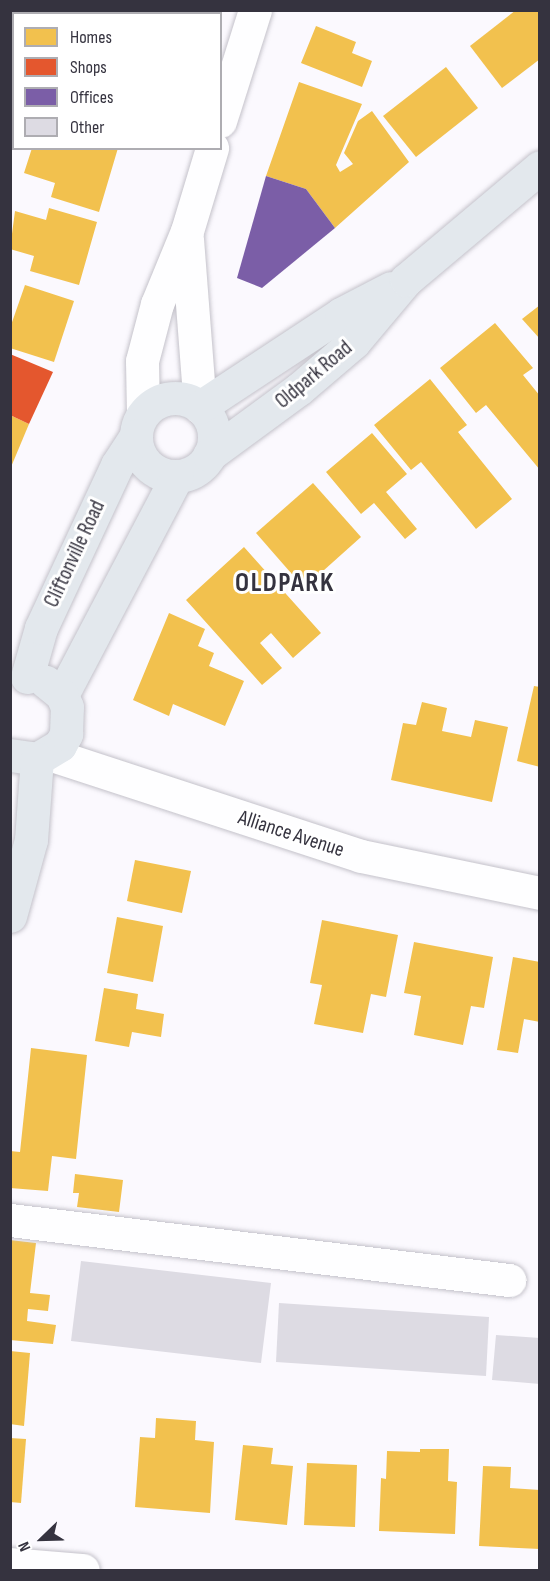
<!DOCTYPE html>
<html>
<head>
<meta charset="utf-8">
<style>
	body { margin:0 }
	#map { position:relative; width:550px; height:1581px; overflow:hidden; background:#fbf9fe; font-family:"Sofia Sans Condensed",sans-serif }
	div>[style] { position:absolute }
	.homes>* { inset:0; background:#f2c14e }
	.shops>* { inset:0; background:#e4572e }
	.offices>* { inset:0; background:#7b5ea7 }
	.building>* { inset:0; background:#dddbe3 }
	.roads { filter:drop-shadow(0 0 2px #c4c2ca) drop-shadow(0 0 2px #c4c2ca) }
	.minor>* { height:33px; margin:-16.5px; padding:0 16.5px; transform-origin:16.5px; border-radius:16.5px; background:#fefeff }
	.major>* { height:33px; margin:-16.5px; padding:0 16.5px; transform-origin:16.5px; border-radius:16.5px; background:#e3e8ed }
	.major>.ring { margin:-16.5px; padding:0; box-sizing:content-box; background:none; border:33px solid #e3e8ed; border-radius:50% }
	span { translate:-50% -50%; white-space:nowrap; text-align:center; line-height:1.15; -webkit-text-stroke:6px #fff; paint-order:stroke }
	.street-label { font-size:21px; color:#35333f }
	.district-label { font-size:27px; color:#35333f; font-weight:700; letter-spacing:1.5px }
	.frame { position:absolute; inset:0; border:12px solid #35333f; pointer-events:none }
	.legend { position:absolute; left:12px; top:12px; width:210px; height:138px; box-sizing:border-box; background:#fff; border:2px solid #aeadb2; margin:0; padding:8px 10px; list-style:none; font-size:18px; color:#35333f }
	.legend li { display:flex; align-items:center; gap:12px; height:30px }
	.legend b { width:30px; border:2px solid #aeadb2 }
	.north { position:absolute; left:12px; top:1509px; width:60px; height:60px; -webkit-text-stroke:4px #fff; paint-order:stroke; rotate:247deg; font-size:16px; font-weight:700; line-height:24px; text-align:center; color:#35333f }
	.north::after { content:''; display:block; margin:auto; width:21px; height:27px; background:#35333f; clip-path:polygon(50% 0,100% 100%,50% 72%,0 100%) }
</style>
</head>
<body>
<div id="map">
	<div class="homes">
		<div style="clip-path:polygon(115px 10px,167px 10px,114px 14px)"></div>
		<div style="clip-path:polygon(516px 10px,540px 10px,540px 59px,502px 88px,470px 46px)"></div>
		<div style="clip-path:polygon(316px 26px,356px 42px,352px 53px,372px 61px,362px 87px,301px 63px)"></div>
		<div style="clip-path:polygon(446px 67px,478px 108px,416px 157px,383px 116px)"></div>
		<div style="clip-path:polygon(299px 82px,362px 104px,336px 165px,340px 172px,353px 164px,344px 153px,358px 121px,372px 111px,409px 162px,335px 228px,306px 189px,266px 176px)"></div>
		<div style="clip-path:polygon(32px 148px,118px 148px,99px 212px,51px 197px,55px 183px,24px 173px)"></div>
		<div style="clip-path:polygon(49px 208px,97px 222px,79px 285px,30px 271px,34px 256px,10px 249px,15px 211px,46px 220px)"></div>
		<div style="clip-path:polygon(25px 285px,74px 301px,54px 362px,10px 348px,10px 328px)"></div>
		<div style="clip-path:polygon(540px 305px,540px 339px,522px 319px)"></div>
		<div style="clip-path:polygon(495px 323px,533px 368px,523px 375px,540px 396px,540px 470px,486px 405px,476px 413px,440px 368px)"></div>
		<div style="clip-path:polygon(430px 379px,467px 425px,458px 432px,512px 499px,476px 529px,421px 462px,411px 470px,374px 425px)"></div>
		<div style="clip-path:polygon(10px 415px,29px 424px,11px 467px,10px 466px)"></div>
		<div style="clip-path:polygon(372px 433px,407px 474px,386px 492px,417px 529px,405px 539px,374px 503px,361px 514px,326px 472px)"></div>
		<div style="clip-path:polygon(313px 483px,361px 537px,304px 588px,256px 533px)"></div>
		<div style="clip-path:polygon(244px 547px,321px 633px,293px 658px,271px 633px,260px 643px,282px 668px,262px 685px,186px 600px)"></div>
		<div style="clip-path:polygon(169px 613px,205px 629px,198px 646px,214px 653px,209px 666px,244px 681px,225px 726px,173px 704px,169px 716px,133px 700px)"></div>
		<div style="clip-path:polygon(534px 686px,540px 687px,540px 767px,517px 761px)"></div>
		<div style="clip-path:polygon(422px 702px,447px 708px,442px 731px,471px 737px,475px 720px,508px 727px,492px 802px,391px 780px,403px 723px,416px 725px)"></div>
		<div style="clip-path:polygon(135px 860px,191px 871px,182px 913px,127px 901px)"></div>
		<div style="clip-path:polygon(117px 917px,163px 926px,153px 982px,107px 973px)"></div>
		<div style="clip-path:polygon(322px 920px,398px 935px,386px 997px,371px 994px,363px 1033px,314px 1024px,322px 985px,310px 983px)"></div>
		<div style="clip-path:polygon(414px 942px,493px 957px,484px 1008px,471px 1006px,463px 1045px,414px 1035px,421px 996px,404px 993px)"></div>
		<div style="clip-path:polygon(513px 957px,540px 962px,540px 1022px,524px 1019px,518px 1053px,497px 1050px)"></div>
		<div style="clip-path:polygon(104px 988px,138px 994px,136px 1009px,164px 1014px,161px 1037px,132px 1032px,129px 1047px,95px 1041px)"></div>
		<div style="clip-path:polygon(31px 1048px,87px 1055px,76px 1159px,52px 1156px,48px 1191px,10px 1188px,10px 1151px,20px 1152px)"></div>
		<div style="clip-path:polygon(75px 1174px,123px 1180px,119px 1212px,77px 1207px,79px 1193px,73px 1193px)"></div>
		<div style="clip-path:polygon(10px 1240px,36px 1243px,30px 1293px,50px 1295px,48px 1311px,28px 1309px,27px 1321px,56px 1325px,53px 1344px,10px 1340px)"></div>
		<div style="clip-path:polygon(10px 1351px,30px 1353px,24px 1426px,10px 1424px)"></div>
		<div style="clip-path:polygon(156px 1418px,196px 1421px,195px 1440px,214px 1442px,210px 1513px,135px 1507px,140px 1437px,155px 1438px)"></div>
		<div style="clip-path:polygon(10px 1438px,26px 1439px,21px 1503px,10px 1502px)"></div>
		<div style="clip-path:polygon(243px 1445px,273px 1448px,271px 1464px,293px 1466px,287px 1525px,235px 1520px)"></div>
		<div style="clip-path:polygon(420px 1449px,449px 1449px,448px 1481px,457px 1482px,455px 1534px,379px 1531px,381px 1478px,386px 1479px,387px 1451px,420px 1452px)"></div>
		<div style="clip-path:polygon(307px 1463px,357px 1465px,355px 1527px,304px 1525px)"></div>
		<div style="clip-path:polygon(483px 1466px,511px 1467px,510px 1488px,540px 1490px,540px 1549px,479px 1546px)"></div>
	</div>
	<div class="shops">
		<div style="clip-path:polygon(10px 354px,53px 372px,29px 424px,10px 415px)"></div>
	</div>
	<div class="offices">
		<div style="clip-path:polygon(266px 176px,306px 189px,335px 228px,262px 288px,237px 278px)"></div>
	</div>
	<div class="building">
		<div style="clip-path:polygon(81px 1261px,271px 1283px,261px 1363px,71px 1341px)"></div>
		<div style="clip-path:polygon(279px 1303px,489px 1317px,486px 1376px,276px 1362px)"></div>
		<div style="clip-path:polygon(496px 1335px,540px 1338px,540px 1384px,492px 1380px)"></div>
	</div>
	<div class="roads">
		<div class="minor">
			<div style="left:10px;top:67px;width:4px;rotate:14deg"></div>
			<div style="left:220px;top:121px;width:116px;rotate:-72.5deg"></div>
			<div style="left:187px;top:239px;width:169px;rotate:85.6deg"></div>
			<div style="left:143px;top:413px;width:52px;rotate:-91.1deg"></div>
			<div style="left:142px;top:361px;width:59px;rotate:-75.3deg"></div>
			<div style="left:157px;top:304px;width:79px;rotate:-67.7deg"></div>
			<div style="left:187px;top:231px;width:87px;rotate:-73.2deg"></div>
			<div style="left:49px;top:754px;width:328px;rotate:18.1deg"></div>
			<div style="left:361px;top:856px;width:183px;rotate:11.7deg"></div>
			<div style="left:10px;top:1220px;width:503px;rotate:6.86deg"></div>
			<div style="left:10px;top:1564px;width:73px;rotate:4.7deg"></div>
		</div>
		<div class="major">
			<div class="ring" style="left:136px;top:398px;width:45px;height:45px"></div>
			<div style="left:200px;top:407px;width:169px;rotate:-33.4deg"></div>
			<div style="left:341px;top:314px;width:56px;rotate:-27.5deg"></div>
			<div style="left:209px;top:455px;width:112px;rotate:-36.3deg"></div>
			<div style="left:299px;top:389px;width:72px;rotate:-40.5deg"></div>
			<div style="left:354px;top:342px;width:81px;rotate:-50deg"></div>
			<div style="left:406px;top:280px;width:175px;rotate:-40.1deg"></div>
			<div style="left:27px;top:677px;width:51px;rotate:-74.1deg"></div>
			<div style="left:41px;top:628px;width:180px;rotate:-65deg"></div>
			<div style="left:117px;top:465px;width:35px;rotate:-57deg"></div>
			<div style="left:62px;top:695px;width:247px;rotate:-62.3deg"></div>
			<div style="left:10px;top:755px;width:27px;rotate:8deg"></div>
			<div style="left:37px;top:759px;width:27px;rotate:-31deg"></div>
			<div style="left:60px;top:745px;width:13px;rotate:-61deg"></div>
			<div style="left:66px;top:734px;width:27px;rotate:-88deg"></div>
			<div style="left:67px;top:707px;width:13px;rotate:-113deg"></div>
			<div style="left:62px;top:695px;width:21px;rotate:-141deg"></div>
			<div style="left:10px;top:916px;width:79px;rotate:-74.6deg"></div>
			<div style="left:31px;top:840px;width:81px;rotate:-85.8deg"></div>
		</div>
	</div>
	<div class="street-label">
		<span style="left:314px;top:375px;rotate:-40deg">Oldpark Road</span>
		<span style="left:75px;top:554px;rotate:-65deg">Cliftonville Road</span>
		<span style="left:291px;top:834px;rotate:18deg">Alliance Avenue</span>
	</div>
	<div class="district-label">
		<span style="left:285px;top:584px">OLDPARK</span>
	</div>
	<div class="frame"></div>
	<ul class="legend">
	<li><b style="height:16px;background:#f2c14e"></b>Homes</li>
	<li><b style="height:16px;background:#e4572e"></b>Shops</li>
	<li><b style="height:16px;background:#7b5ea7"></b>Offices</li>
	<li><b style="height:16px;background:#dddbe3"></b>Other</li>
	</ul>
	<div class="north">N</div>
</div>
</body>
</html>
